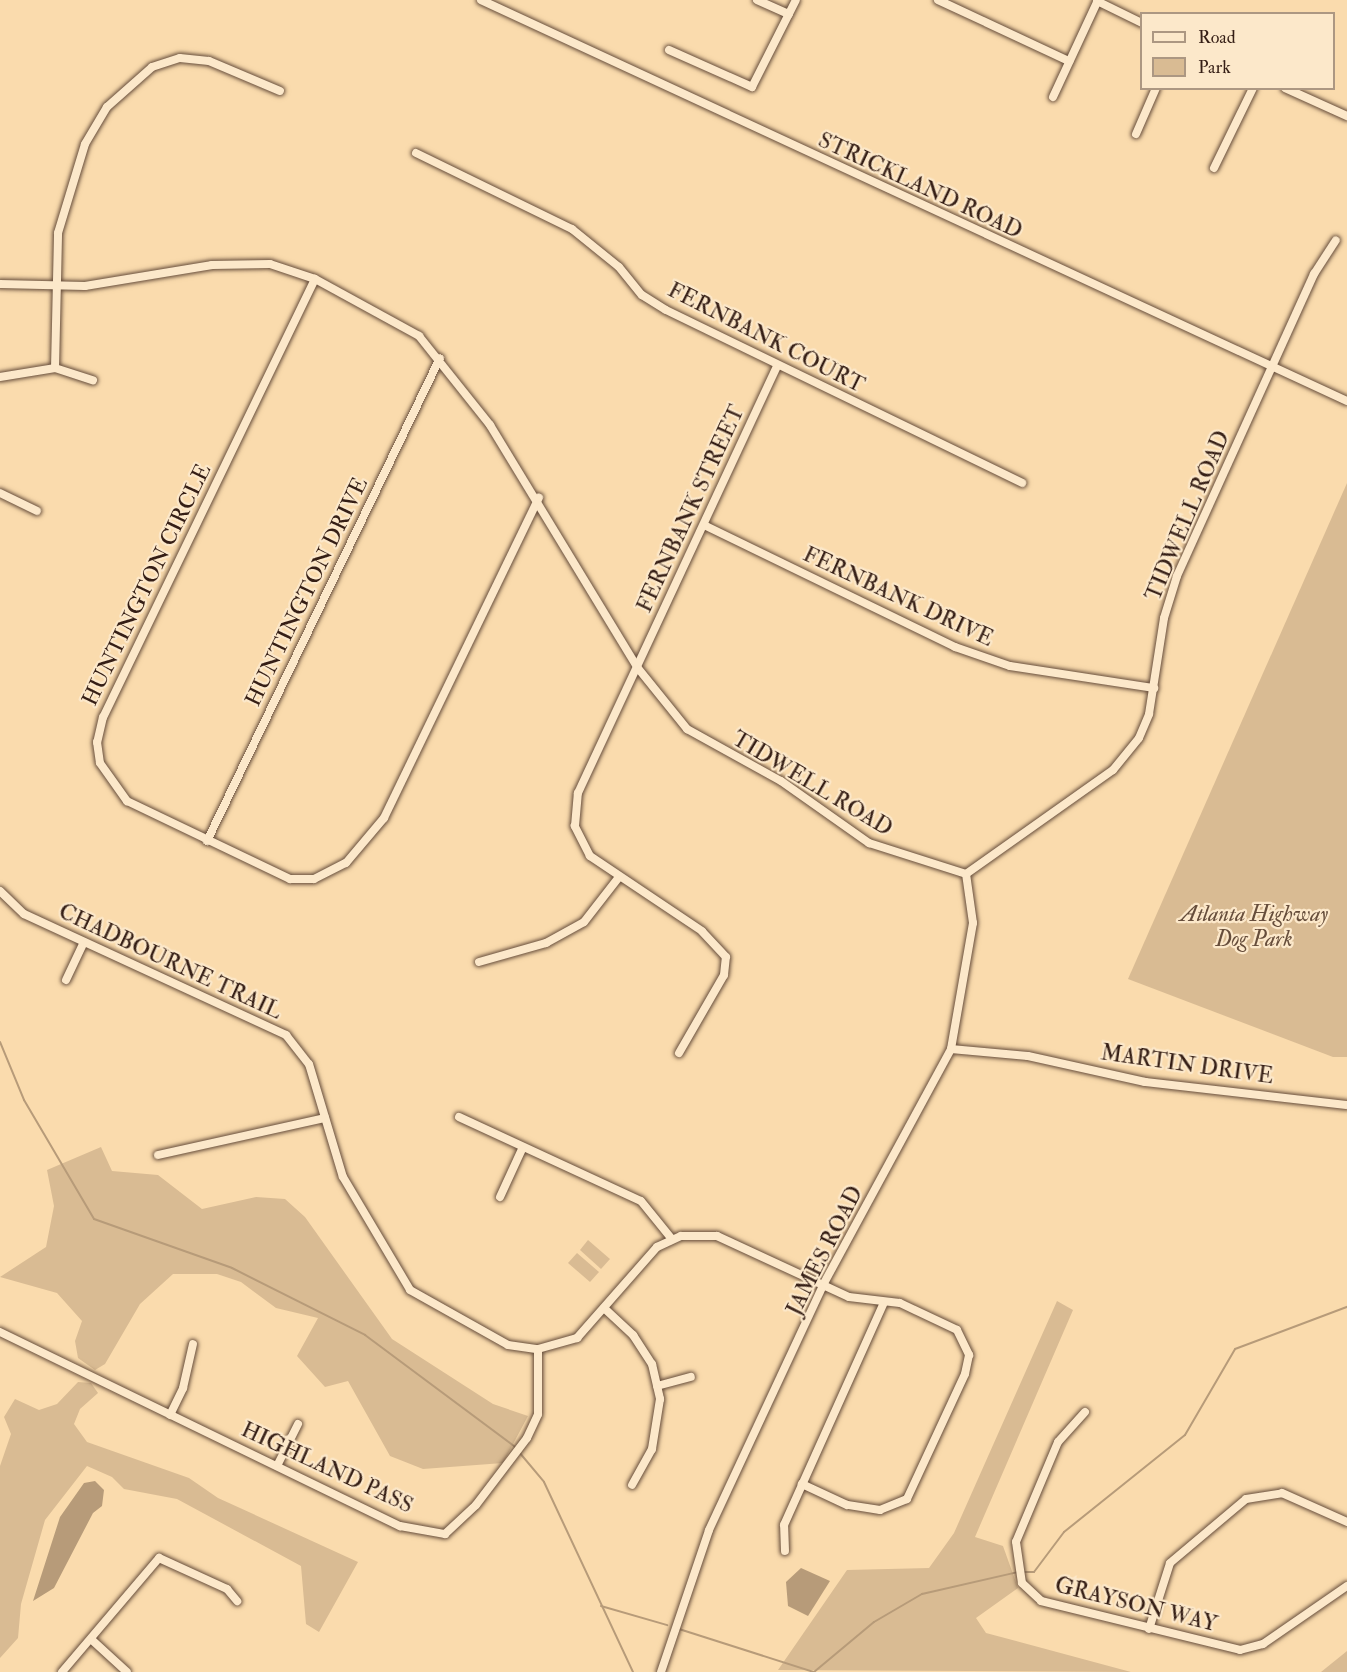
<!DOCTYPE html>
<html>
<head>
<meta charset="utf-8">
<style>
	body { margin:0 }
	#map { position:relative; width:1347px; height:1672px; overflow:hidden; background:#fadbad; font-family:"IM FELL Double Pica",serif }
	div>[style] { position:absolute }
	.green>* { inset:0; background:#d9bb93 }
	.water>* { inset:0; background:#b79b79 }
	.stream>* { height:2px; margin:-1px; padding:0 1px; transform-origin:1px; border-radius:1px; background:#b79b79 }
	.roads { filter:drop-shadow(0 0 2px #664d3b) drop-shadow(0 0 2px #664d3b) }
	.minor>* { height:8px; margin:-4px; padding:0 4px; transform-origin:4px; border-radius:4px; background:#fce8ca }
	span { translate:-50% -50%; white-space:nowrap; text-align:center; line-height:1.15; -webkit-text-stroke:4.5px #fce8ca; paint-order:stroke }
	.street-label { font-size:22px; color:#351e15 }
	.park-label { font-size:22px; color:#664d3b; font-style:italic }
	.legend { position:absolute; left:1140px; top:12px; width:195px; height:78px; box-sizing:border-box; background:#fce8ca; border:2px solid #ac9782; margin:0; padding:8px 10px; list-style:none; font-size:18px; color:#351e15 }
	.legend li { display:flex; align-items:center; gap:12px; height:30px }
	.legend b { width:30px; border:2px solid #ac9782 }
</style>
</head>
<body>
<div id="map">
	<div class="green">
		<div style="clip-path:polygon(1347px 483px,1347px 1057px,1333px 1057px,1128px 979px)"></div>
		<div style="clip-path:polygon(101px 1147px,112px 1171px,158px 1175px,202px 1209px,256px 1197px,285px 1199px,305px 1217px,392px 1339px,493px 1404px,528px 1416px,503px 1463px,423px 1469px,390px 1456px,348px 1381px,325px 1387px,297px 1356px,318px 1318px,276px 1308px,241px 1282px,217px 1274px,173px 1274px,140px 1304px,105px 1364px,95px 1370px,78px 1358px,75px 1341px,82px 1321px,57px 1293px,0 1277px,46px 1247px,54px 1206px,47px 1170px)"></div>
		<div style="clip-path:polygon(588px 1240px,610px 1259px,601px 1269px,580px 1250px)"></div>
		<div style="clip-path:polygon(577px 1253px,599px 1272px,590px 1282px,568px 1263px)"></div>
		<div style="clip-path:polygon(1057px 1301px,1073px 1310px,975px 1537px,1003px 1546px,1018px 1588px,976px 1618px,986px 1633px,1131px 1672px,778px 1670px,847px 1570px,929px 1568px,954px 1533px)"></div>
		<div style="clip-path:polygon(78px 1382px,91px 1383px,98px 1393px,80px 1409px,74px 1424px,87px 1442px,189px 1478px,218px 1498px,358px 1562px,319px 1632px,306px 1624px,301px 1566px,177px 1499px,124px 1489px,112px 1477px,87px 1466px,45px 1520px,21px 1604px,18px 1638px,0 1658px,0 1466px,11px 1434px,4px 1417px,15px 1399px,39px 1410px,57px 1404px)"></div>
		<div style="clip-path:polygon(1347px 1651px,1347px 1672px,1321px 1672px)"></div>
	</div>
	<div class="water">
		<div style="clip-path:polygon(95px 1481px,104px 1490px,102px 1506px,93px 1513px,54px 1588px,33px 1601px,60px 1517px,84px 1483px)"></div>
		<div style="clip-path:polygon(801px 1568px,830px 1581px,808px 1616px,788px 1606px,786px 1582px)"></div>
	</div>
	<div class="stream">
		<div style="left:0;top:1042px;width:63px;rotate:67.5deg"></div>
		<div style="left:24px;top:1100px;width:138px;rotate:59.5deg"></div>
		<div style="left:94px;top:1219px;width:146px;rotate:19.5deg"></div>
		<div style="left:232px;top:1268px;width:149px;rotate:26.7deg"></div>
		<div style="left:365px;top:1335px;width:187px;rotate:36.7deg"></div>
		<div style="left:519px;top:1452px;width:39px;rotate:50deg"></div>
		<div style="left:544px;top:1482px;width:210px;rotate:64.9deg"></div>
		<div style="left:1023px;top:1572px;width:11px"></div>
		<div style="left:1034px;top:1572px;width:50px;rotate:-53.1deg"></div>
		<div style="left:1064px;top:1532px;width:155px;rotate:-38.7deg"></div>
		<div style="left:1185px;top:1435px;width:99px;rotate:-59.8deg"></div>
		<div style="left:1235px;top:1349px;width:120px;rotate:-20.6deg"></div>
		<div style="left:601px;top:1606px;width:69px;rotate:16.1deg"></div>
		<div style="left:679px;top:1629px;width:142px;rotate:17.7deg"></div>
		<div style="left:814px;top:1672px;width:78px;rotate:-39.8deg"></div>
		<div style="left:874px;top:1622px;width:56px;rotate:-30.3deg"></div>
		<div style="left:922px;top:1594px;width:98px;rotate:-12.9deg"></div>
	</div>
	<div class="roads">
		<div class="minor">
			<div style="left:481px;top:0;width:954px;rotate:24.85deg"></div>
			<div style="left:757px;top:0;width:35px;rotate:24deg"></div>
			<div style="left:938px;top:0;width:145px;rotate:25deg"></div>
			<div style="left:1097px;top:1px;width:50px;rotate:26.1deg"></div>
			<div style="left:669px;top:50px;width:91px;rotate:24deg"></div>
			<div style="left:752px;top:87px;width:97px;rotate:-63.2deg"></div>
			<div style="left:1285px;top:88px;width:68px;rotate:24.3deg"></div>
			<div style="left:1053px;top:97px;width:107px;rotate:-65.1deg"></div>
			<div style="left:1136px;top:134px;width:50px;rotate:-66.5deg"></div>
			<div style="left:416px;top:153px;width:174px;rotate:26deg"></div>
			<div style="left:572px;top:229px;width:60px;rotate:39deg"></div>
			<div style="left:619px;top:267px;width:36px;rotate:51deg"></div>
			<div style="left:642px;top:295px;width:28px;rotate:32deg"></div>
			<div style="left:666px;top:310px;width:396px;rotate:25.9deg"></div>
			<div style="left:1214px;top:168px;width:89px;rotate:-64deg"></div>
			<div style="left:315px;top:279px;width:487px;rotate:115.8deg"></div>
			<div style="left:103px;top:717px;width:26px;rotate:103deg"></div>
			<div style="left:97px;top:742px;width:21px;rotate:82deg"></div>
			<div style="left:100px;top:763px;width:47px;rotate:54.6deg"></div>
			<div style="left:127px;top:801px;width:181px;rotate:25.6deg"></div>
			<div style="left:290px;top:879px;width:24px"></div>
			<div style="left:314px;top:879px;width:36px;rotate:-27deg"></div>
			<div style="left:346px;top:863px;width:59px;rotate:-49.8deg"></div>
			<div style="left:384px;top:818px;width:356px;rotate:-64.2deg"></div>
			<div style="left:0;top:284px;width:85px;rotate:1.3deg"></div>
			<div style="left:85px;top:286px;width:129px;rotate:-9.4deg"></div>
			<div style="left:212px;top:265px;width:58px;rotate:-1deg"></div>
			<div style="left:270px;top:264px;width:47px;rotate:18.4deg"></div>
			<div style="left:315px;top:279px;width:119px;rotate:28.7deg"></div>
			<div style="left:419px;top:336px;width:114px;rotate:51.4deg"></div>
			<div style="left:490px;top:425px;width:283px;rotate:58.7deg"></div>
			<div style="left:637px;top:667px;width:80px;rotate:51.1deg"></div>
			<div style="left:687px;top:729px;width:107px;rotate:29deg"></div>
			<div style="left:781px;top:781px;width:108px;rotate:35.2deg"></div>
			<div style="left:869px;top:843px;width:102px;rotate:17.7deg"></div>
			<div style="left:966px;top:874px;width:180px;rotate:-35.3deg"></div>
			<div style="left:1113px;top:770px;width:41px;rotate:-50.9deg"></div>
			<div style="left:1139px;top:738px;width:26px;rotate:-67deg"></div>
			<div style="left:1149px;top:714px;width:97px;rotate:-81.1deg"></div>
			<div style="left:1164px;top:618px;width:44px;rotate:-72.8deg"></div>
			<div style="left:1177px;top:576px;width:332px;rotate:-65.6deg"></div>
			<div style="left:1314px;top:274px;width:40px;rotate:-57.1deg"></div>
			<div style="left:55px;top:368px;width:135px;rotate:-88.7deg"></div>
			<div style="left:58px;top:233px;width:93px;rotate:-73.1deg"></div>
			<div style="left:85px;top:144px;width:43px;rotate:-59.3deg"></div>
			<div style="left:107px;top:107px;width:60px;rotate:-41.6deg"></div>
			<div style="left:152px;top:67px;width:29px;rotate:-18deg"></div>
			<div style="left:180px;top:58px;width:29px;rotate:6deg"></div>
			<div style="left:209px;top:61px;width:77px;rotate:22.9deg"></div>
			<div style="left:0;top:377px;width:56px;rotate:-9.3deg"></div>
			<div style="left:55px;top:368px;width:40px;rotate:18deg"></div>
			<div style="left:0;top:493px;width:41px;rotate:25.9deg"></div>
			<div style="left:706px;top:526px;width:277px;rotate:25.9deg"></div>
			<div style="left:955px;top:647px;width:58px;rotate:19.1deg"></div>
			<div style="left:1010px;top:666px;width:146px;rotate:8.7deg"></div>
			<div style="left:207px;top:841px;width:536px;rotate:-64.25deg"></div>
			<div style="left:0;top:891px;width:33px;rotate:44deg"></div>
			<div style="left:24px;top:914px;width:289px;rotate:24.8deg"></div>
			<div style="left:286px;top:1035px;width:37px;rotate:52deg"></div>
			<div style="left:309px;top:1064px;width:118px;rotate:73.3deg"></div>
			<div style="left:343px;top:1177px;width:131px;rotate:59.3deg"></div>
			<div style="left:410px;top:1290px;width:112px;rotate:29.3deg"></div>
			<div style="left:508px;top:1345px;width:30px;rotate:8deg"></div>
			<div style="left:538px;top:1349px;width:41px;rotate:-15.8deg"></div>
			<div style="left:577px;top:1338px;width:121px;rotate:-48.7deg"></div>
			<div style="left:657px;top:1247px;width:26px;rotate:-25deg"></div>
			<div style="left:681px;top:1236px;width:36px"></div>
			<div style="left:717px;top:1236px;width:145px;rotate:24.8deg"></div>
			<div style="left:849px;top:1297px;width:51px;rotate:6.7deg"></div>
			<div style="left:900px;top:1303px;width:63px;rotate:25.3deg"></div>
			<div style="left:957px;top:1330px;width:28px;rotate:64deg"></div>
			<div style="left:969px;top:1355px;width:19px;rotate:102deg"></div>
			<div style="left:965px;top:1374px;width:138px;rotate:114.9deg"></div>
			<div style="left:907px;top:1499px;width:29px;rotate:158deg"></div>
			<div style="left:880px;top:1510px;width:33px;rotate:-171deg"></div>
			<div style="left:847px;top:1505px;width:50px;rotate:-155deg"></div>
			<div style="left:479px;top:962px;width:70px;rotate:-15.8deg"></div>
			<div style="left:546px;top:943px;width:43px;rotate:-28.9deg"></div>
			<div style="left:584px;top:922px;width:57px;rotate:-52.1deg"></div>
			<div style="left:66px;top:980px;width:42px;rotate:-64.7deg"></div>
			<div style="left:951px;top:1049px;width:77px;rotate:5.2deg"></div>
			<div style="left:1028px;top:1056px;width:120px;rotate:12.5deg"></div>
			<div style="left:1145px;top:1082px;width:203px;rotate:6.5deg"></div>
			<div style="left:679px;top:1053px;width:90px;rotate:-60deg"></div>
			<div style="left:724px;top:975px;width:18px;rotate:-84deg"></div>
			<div style="left:726px;top:957px;width:35px;rotate:-133deg"></div>
			<div style="left:702px;top:931px;width:135px;rotate:-146.2deg"></div>
			<div style="left:590px;top:856px;width:34px;rotate:-117deg"></div>
			<div style="left:575px;top:826px;width:33px;rotate:-85deg"></div>
			<div style="left:578px;top:793px;width:471px;rotate:-65deg"></div>
			<div style="left:459px;top:1117px;width:200px;rotate:24.8deg"></div>
			<div style="left:641px;top:1201px;width:48px;rotate:51deg"></div>
			<div style="left:158px;top:1155px;width:171px;rotate:-12.5deg"></div>
			<div style="left:500px;top:1197px;width:55px;rotate:-65.3deg"></div>
			<div style="left:604px;top:1308px;width:40px;rotate:43deg"></div>
			<div style="left:633px;top:1335px;width:35px;rotate:57deg"></div>
			<div style="left:652px;top:1364px;width:36px;rotate:77deg"></div>
			<div style="left:660px;top:1399px;width:51px;rotate:99.1deg"></div>
			<div style="left:652px;top:1449px;width:41px;rotate:119.1deg"></div>
			<div style="left:0;top:1332px;width:445px;rotate:25.9deg"></div>
			<div style="left:400px;top:1526px;width:46px;rotate:10.1deg"></div>
			<div style="left:445px;top:1534px;width:42px;rotate:-43.1deg"></div>
			<div style="left:476px;top:1505px;width:84px;rotate:-52.7deg"></div>
			<div style="left:527px;top:1438px;width:26px;rotate:-65deg"></div>
			<div style="left:538px;top:1414px;width:65px;rotate:-90deg"></div>
			<div style="left:657px;top:1386px;width:35px;rotate:-15deg"></div>
			<div style="left:1085px;top:1412px;width:40px;rotate:132deg"></div>
			<div style="left:1058px;top:1442px;width:108px;rotate:112.8deg"></div>
			<div style="left:1016px;top:1542px;width:41px;rotate:81.7deg"></div>
			<div style="left:1022px;top:1583px;width:26px;rotate:43deg"></div>
			<div style="left:1041px;top:1601px;width:205px;rotate:13.8deg"></div>
			<div style="left:1240px;top:1650px;width:24px;rotate:-15deg"></div>
			<div style="left:1263px;top:1644px;width:102px;rotate:-34.6deg"></div>
			<div style="left:170px;top:1415px;width:30px;rotate:-64deg"></div>
			<div style="left:183px;top:1388px;width:45px;rotate:-77.2deg"></div>
			<div style="left:277px;top:1466px;width:47px;rotate:-63.4deg"></div>
			<div style="left:785px;top:1551px;width:26px;rotate:-92deg"></div>
			<div style="left:784px;top:1525px;width:244px;rotate:-65.8deg"></div>
			<div style="left:1149px;top:1629px;width:69px;rotate:-72.3deg"></div>
			<div style="left:1170px;top:1563px;width:99px;rotate:-40.1deg"></div>
			<div style="left:1246px;top:1499px;width:36px;rotate:-9deg"></div>
			<div style="left:1282px;top:1493px;width:71px;rotate:24deg"></div>
			<div style="left:92px;top:1640px;width:47px;rotate:42.4deg"></div>
			<div style="left:62px;top:1672px;width:150px;rotate:-49.6deg"></div>
			<div style="left:159px;top:1558px;width:75px;rotate:24.5deg"></div>
			<div style="left:227px;top:1589px;width:16px;rotate:50deg"></div>
			<div style="left:661px;top:1672px;width:150px;rotate:-71.3deg"></div>
			<div style="left:709px;top:1530px;width:270px;rotate:-65deg"></div>
			<div style="left:823px;top:1285px;width:268px;rotate:-61.5deg"></div>
			<div style="left:951px;top:1049px;width:128px;rotate:-80.1deg"></div>
			<div style="left:973px;top:923px;width:49px;rotate:-98.1deg"></div>
		</div>
	</div>
	<div class="street-label">
		<span style="left:920px;top:186px;rotate:25deg">STRICKLAND ROAD</span>
		<span style="left:766px;top:338px;rotate:27deg">FERNBANK COURT</span>
		<span style="left:691px;top:509px;rotate:-65deg">FERNBANK STREET</span>
		<span style="left:1188px;top:516px;rotate:-67deg">TIDWELL ROAD</span>
		<span style="left:147px;top:585px;rotate:-64deg">HUNTINGTON CIRCLE</span>
		<span style="left:307px;top:592px;rotate:-64deg">HUNTINGTON DRIVE</span>
		<span style="left:898px;top:597px;rotate:25deg">FERNBANK DRIVE</span>
		<span style="left:812px;top:784px;rotate:31deg">TIDWELL ROAD</span>
		<span style="left:170px;top:962px;rotate:25deg">CHADBOURNE TRAIL</span>
		<span style="left:1187px;top:1065px;rotate:8deg">MARTIN DRIVE</span>
		<span style="left:825px;top:1251px;rotate:-63deg">JAMES ROAD</span>
		<span style="left:327px;top:1468px;rotate:25deg">HIGHLAND PASS</span>
		<span style="left:1136px;top:1605px;rotate:14deg">GRAYSON WAY</span>
	</div>
	<div class="park-label">
		<span style="left:1254px;top:927px">Atlanta Highway<br>Dog Park</span>
	</div>
	<ul class="legend">
	<li><b style="height:8px;background:#fce8ca"></b>Road</li>
	<li><b style="height:16px;background:#d9bb93"></b>Park</li>
	</ul>
</div>
</body>
</html>
